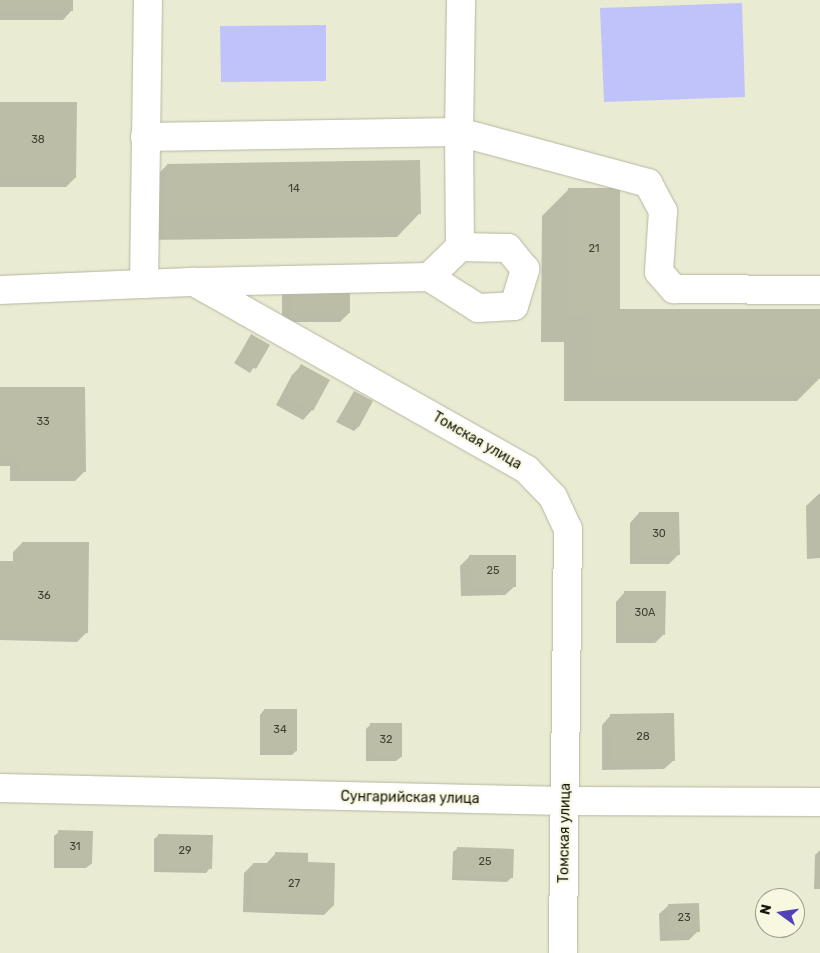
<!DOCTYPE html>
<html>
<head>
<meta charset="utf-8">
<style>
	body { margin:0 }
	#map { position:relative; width:820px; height:953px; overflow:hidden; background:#eaebd3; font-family:Rubik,sans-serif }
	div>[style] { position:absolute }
	.green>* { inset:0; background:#c0c3fa }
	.shadow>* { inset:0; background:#0003 }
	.building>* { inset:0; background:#bcbda6 }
	.roads { filter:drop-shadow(0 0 1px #b6b7a0) drop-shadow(0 0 1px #b6b7a0) }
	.minor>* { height:28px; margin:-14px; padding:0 14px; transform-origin:14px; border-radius:14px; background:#fff }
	span { translate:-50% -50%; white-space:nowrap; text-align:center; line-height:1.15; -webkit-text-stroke:4px #f8f8e1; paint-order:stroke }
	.number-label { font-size:11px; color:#404033 }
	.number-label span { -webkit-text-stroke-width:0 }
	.street-label { font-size:14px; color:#16160d }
	.north { position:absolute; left:755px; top:888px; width:50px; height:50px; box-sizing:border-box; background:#f8f8e1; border:1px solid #9e9e8c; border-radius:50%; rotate:284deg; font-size:14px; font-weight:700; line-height:20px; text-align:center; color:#16160d }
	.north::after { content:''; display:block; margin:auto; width:18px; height:22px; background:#5142b9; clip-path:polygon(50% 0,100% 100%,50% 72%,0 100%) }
</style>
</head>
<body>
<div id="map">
	<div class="green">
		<div style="clip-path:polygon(742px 3px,745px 97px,604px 102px,600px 8px)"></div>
		<div style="clip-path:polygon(326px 25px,326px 81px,221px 82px,220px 26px)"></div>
	</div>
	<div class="shadow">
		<div style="clip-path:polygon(0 0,72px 0,72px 10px,63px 20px,0 20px)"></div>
		<div style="clip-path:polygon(0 103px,75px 178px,66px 187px,0 187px)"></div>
		<div style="clip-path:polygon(167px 165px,419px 214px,397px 237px,145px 240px,144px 188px)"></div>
		<div style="clip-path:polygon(569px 189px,619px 310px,820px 310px,820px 378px,797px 401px,564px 401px,564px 342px,541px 342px,542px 216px)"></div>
		<div style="clip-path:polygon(292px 285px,349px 313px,340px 322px,282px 322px,282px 294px)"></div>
		<div style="clip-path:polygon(252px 336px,268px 345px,250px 373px,234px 363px)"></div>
		<div style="clip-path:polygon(301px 366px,312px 410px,303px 420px,276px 405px,292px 375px)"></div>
		<div style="clip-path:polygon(0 388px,84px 472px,75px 481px,10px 481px,10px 466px,0 466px)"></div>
		<div style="clip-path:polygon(354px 392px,358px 427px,354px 431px,336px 422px)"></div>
		<div style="clip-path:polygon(820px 493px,820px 558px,807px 559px,806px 506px)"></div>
		<div style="clip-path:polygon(639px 513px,678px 555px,669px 564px,630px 564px,630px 523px)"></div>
		<div style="clip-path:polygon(22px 543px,87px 632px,77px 642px,0 640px,0 562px,13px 562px,13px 552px)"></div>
		<div style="clip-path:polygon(469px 557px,515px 586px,505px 595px,461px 596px,460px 566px)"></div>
		<div style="clip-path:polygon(625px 592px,664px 634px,655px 643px,616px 643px,616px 602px)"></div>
		<div style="clip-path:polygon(264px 710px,296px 751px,292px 755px,260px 755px,260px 715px)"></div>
		<div style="clip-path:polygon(611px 715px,674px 760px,664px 769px,602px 770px,602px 725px)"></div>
		<div style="clip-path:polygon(371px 724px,401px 757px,396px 761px,366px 761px,366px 729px)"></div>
		<div style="clip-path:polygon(59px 832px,91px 864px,86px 868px,54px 868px,54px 836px)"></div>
		<div style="clip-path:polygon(159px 835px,210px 868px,206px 873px,154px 872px,154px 839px)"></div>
		<div style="clip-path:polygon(458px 848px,512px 877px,507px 882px,452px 880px,453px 852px)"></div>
		<div style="clip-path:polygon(820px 850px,820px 889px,814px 889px,815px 855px)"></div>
		<div style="clip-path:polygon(276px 853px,307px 863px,333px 906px,324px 915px,243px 912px,244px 873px,253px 864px,266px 864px)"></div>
		<div style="clip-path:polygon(669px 905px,698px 931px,689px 940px,660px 941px,659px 914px)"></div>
	</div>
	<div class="building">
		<div style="clip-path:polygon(0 0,73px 0,73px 11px,0 11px)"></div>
		<div style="clip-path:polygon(0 102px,77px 102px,76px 178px,0 178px)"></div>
		<div style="clip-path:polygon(420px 160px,421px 214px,167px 218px,167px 164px)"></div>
		<div style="clip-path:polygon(568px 188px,620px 188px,620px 309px,820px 309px,820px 374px,591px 374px,591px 315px,568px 315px)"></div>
		<div style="clip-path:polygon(291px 284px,350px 284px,350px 313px,291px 313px)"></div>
		<div style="clip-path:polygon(251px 334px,270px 345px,256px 369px,237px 359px)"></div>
		<div style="clip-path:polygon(301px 364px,330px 380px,313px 411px,284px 395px)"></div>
		<div style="clip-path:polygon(0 387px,85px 387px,86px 472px,19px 472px,19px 457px,0 457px)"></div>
		<div style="clip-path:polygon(354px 391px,373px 401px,359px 427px,340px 417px)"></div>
		<div style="clip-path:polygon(639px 512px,679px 512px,680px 555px,638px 555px)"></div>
		<div style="clip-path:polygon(22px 542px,89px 542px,88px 633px,0 632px,0 561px,21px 561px)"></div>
		<div style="clip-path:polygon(469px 555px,516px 555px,516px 587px,470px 587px)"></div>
		<div style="clip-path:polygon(624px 591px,666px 591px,665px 635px,625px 634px)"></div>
		<div style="clip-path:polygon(264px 709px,297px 709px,297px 751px,264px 752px)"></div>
		<div style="clip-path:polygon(674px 713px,675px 761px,611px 761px,610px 714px)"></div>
		<div style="clip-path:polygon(370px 723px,402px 723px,402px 757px,370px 757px)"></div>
		<div style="clip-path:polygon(58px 830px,93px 831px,92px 864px,57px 864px)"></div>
		<div style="clip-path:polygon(158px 834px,213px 835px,212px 869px,158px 868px)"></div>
		<div style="clip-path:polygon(457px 847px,514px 849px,513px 878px,456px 876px)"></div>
		<div style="clip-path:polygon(275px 852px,308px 853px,308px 862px,335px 863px,334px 906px,252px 904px,253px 863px,275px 863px)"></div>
		<div style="clip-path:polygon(699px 903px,700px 932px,669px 933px,668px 904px)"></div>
	</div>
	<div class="roads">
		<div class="minor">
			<div style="left:145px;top:137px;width:314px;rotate:-0.9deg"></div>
			<div style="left:459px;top:132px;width:196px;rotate:15.1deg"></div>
			<div style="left:648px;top:183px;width:32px;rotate:62deg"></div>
			<div style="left:663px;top:211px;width:61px;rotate:93.8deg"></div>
			<div style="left:659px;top:272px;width:23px;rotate:49deg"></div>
			<div style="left:674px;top:289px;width:146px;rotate:0.4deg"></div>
			<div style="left:429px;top:277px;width:58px;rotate:32.3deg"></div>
			<div style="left:478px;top:308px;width:36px;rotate:-3deg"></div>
			<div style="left:514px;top:306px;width:39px;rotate:-73deg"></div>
			<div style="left:525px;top:269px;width:27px;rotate:-129deg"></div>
			<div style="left:508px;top:248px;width:48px;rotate:-178.8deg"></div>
			<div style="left:195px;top:282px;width:234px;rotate:-1.2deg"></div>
			<div style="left:429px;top:277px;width:43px;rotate:-44.1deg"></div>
			<div style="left:460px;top:247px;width:115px;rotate:-90.5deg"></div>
			<div style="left:459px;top:132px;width:132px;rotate:-89.1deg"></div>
			<div style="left:144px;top:284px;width:284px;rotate:-89.2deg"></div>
			<div style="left:0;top:290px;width:194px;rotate:-2.4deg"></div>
			<div style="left:194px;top:282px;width:382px;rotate:29.4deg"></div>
			<div style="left:527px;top:470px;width:37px;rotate:46deg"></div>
			<div style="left:553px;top:497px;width:35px;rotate:65deg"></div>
			<div style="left:568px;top:529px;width:424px;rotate:90.7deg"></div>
			<div style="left:0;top:788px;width:566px;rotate:1.32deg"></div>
			<div style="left:566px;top:801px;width:254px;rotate:0.2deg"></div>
		</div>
	</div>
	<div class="number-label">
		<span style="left:38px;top:140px">38</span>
		<span style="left:294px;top:189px">14</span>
		<span style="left:594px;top:249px">21</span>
		<span style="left:43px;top:422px">33</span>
		<span style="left:659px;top:534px">30</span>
		<span style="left:493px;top:571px">25</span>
		<span style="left:44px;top:596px">36</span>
		<span style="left:645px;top:613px">30А</span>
		<span style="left:280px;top:730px">34</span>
		<span style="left:643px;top:737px">28</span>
		<span style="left:386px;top:740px">32</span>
		<span style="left:75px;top:847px">31</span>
		<span style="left:185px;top:851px">29</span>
		<span style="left:485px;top:862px">25</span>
		<span style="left:294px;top:884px">27</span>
		<span style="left:684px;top:918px">23</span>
	</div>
	<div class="street-label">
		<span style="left:477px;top:441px;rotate:30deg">Томская улица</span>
		<span style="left:410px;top:798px;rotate:1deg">Сунгарийская улица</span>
		<span style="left:565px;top:833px;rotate:-89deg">Томская улица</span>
	</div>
	<div class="north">N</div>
</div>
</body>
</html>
